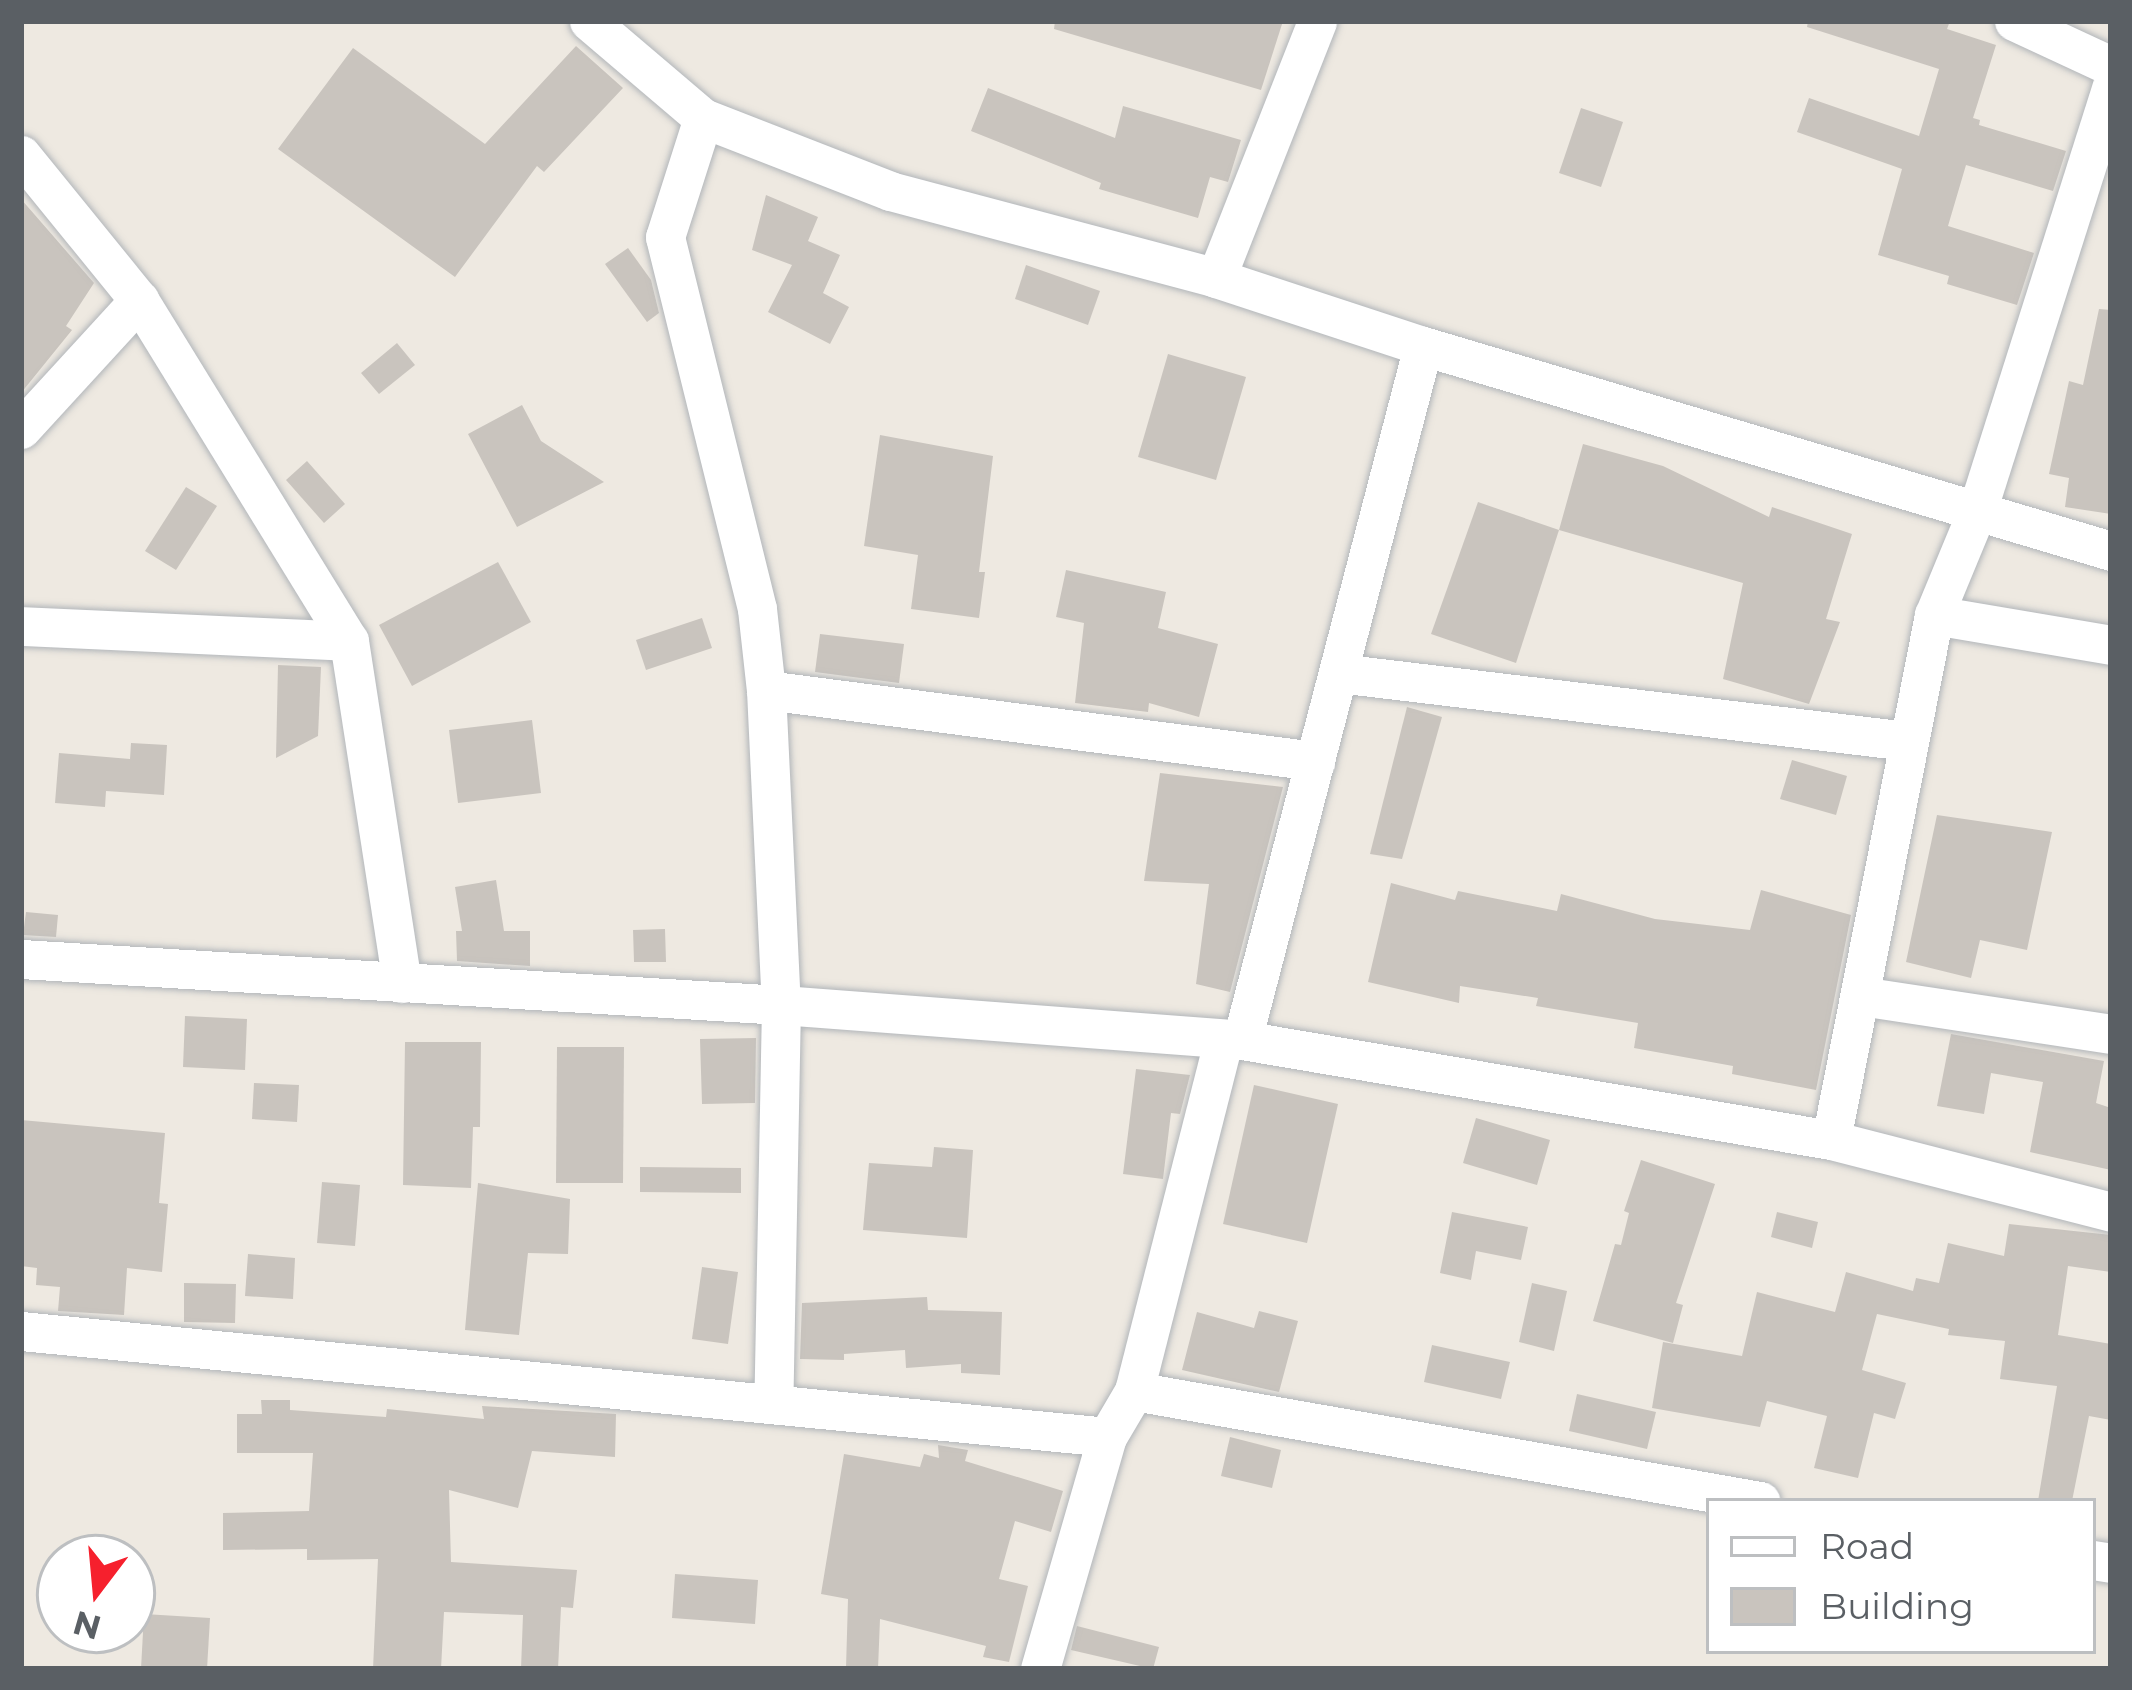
<!DOCTYPE html>
<html>
<head>
<meta charset="utf-8">
<style>
	body { margin:0 }
	#map { position:relative; width:2132px; height:1690px; overflow:hidden; background:#eee9e1; font-family:Montserrat,sans-serif }
	div>[style] { position:absolute }
	.building>* { inset:0; background:#c9c4be }
	.roads { filter:drop-shadow(0 0 3px #b2b6ba) drop-shadow(0 0 3px #b2b6ba) }
	.street>* { height:39px; margin:-19.5px; padding:0 19.5px; transform-origin:19.5px; border-radius:19.5px; background:#fff }
	span { translate:-50% -50%; white-space:nowrap; text-align:center; line-height:1.15; -webkit-text-stroke:12px #fff; paint-order:stroke }
	.frame { position:absolute; inset:0; border:24px solid #5a5f64; pointer-events:none }
	.legend { position:absolute; left:1706px; top:1498px; width:390px; height:156px; box-sizing:border-box; background:#fff; border:3px solid #bdbfc1; margin:0; padding:15px 21px; list-style:none; font-size:36px; color:#5a5f64 }
	.legend li { display:flex; align-items:center; gap:24px; height:60px }
	.legend b { width:60px; border:3px solid #bdbfc1 }
	.north { position:absolute; left:36px; top:1534px; width:120px; height:120px; box-sizing:border-box; background:#fff; border:3px solid #bdbfc1; border-radius:50%; rotate:196deg; font-size:33px; font-weight:700; line-height:48px; text-align:center; color:#5a5f64 }
	.north::after { content:''; display:block; margin:auto; width:42px; height:54px; background:#f6202d; clip-path:polygon(50% 0,100% 100%,50% 72%,0 100%) }
</style>
</head>
<body>
<div id="map">
	<div class="building">
		<div style="clip-path:polygon(1055px 21px,1283px 21px,1261px 90px,1054px 29px)"></div>
		<div style="clip-path:polygon(1808px 21px,1950px 21px,1947px 29px,1996px 45px,1973px 118px,1980px 120px,1979px 125px,2066px 151px,2053px 191px,1966px 165px,1948px 226px,2034px 253px,2017px 305px,1947px 284px,1949px 276px,1878px 255px,1902px 169px,1797px 132px,1809px 98px,1919px 136px,1939px 69px,1807px 27px)"></div>
		<div style="clip-path:polygon(576px 46px,623px 88px,544px 172px,537px 166px,455px 277px,278px 149px,353px 48px,485px 144px)"></div>
		<div style="clip-path:polygon(988px 88px,1115px 138px,1123px 106px,1241px 140px,1228px 182px,1210px 177px,1198px 218px,1099px 189px,1101px 183px,971px 131px)"></div>
		<div style="clip-path:polygon(1581px 108px,1623px 122px,1601px 187px,1559px 173px)"></div>
		<div style="clip-path:polygon(766px 195px,818px 217px,808px 241px,840px 255px,823px 293px,849px 307px,830px 344px,768px 312px,792px 265px,752px 250px)"></div>
		<div style="clip-path:polygon(21px 199px,94px 283px,66px 326px,72px 330px,21px 393px)"></div>
		<div style="clip-path:polygon(628px 248px,651px 280px,659px 313px,647px 322px,605px 264px)"></div>
		<div style="clip-path:polygon(1026px 265px,1100px 291px,1088px 325px,1015px 299px)"></div>
		<div style="clip-path:polygon(2099px 309px,2111px 310px,2111px 514px,2065px 507px,2069px 478px,2049px 474px,2069px 381px,2083px 385px)"></div>
		<div style="clip-path:polygon(397px 343px,415px 365px,379px 394px,361px 373px)"></div>
		<div style="clip-path:polygon(1168px 354px,1246px 377px,1216px 480px,1138px 457px)"></div>
		<div style="clip-path:polygon(522px 405px,541px 441px,604px 482px,517px 527px,468px 434px)"></div>
		<div style="clip-path:polygon(880px 435px,993px 456px,979px 572px,985px 572px,979px 618px,911px 609px,918px 555px,864px 546px)"></div>
		<div style="clip-path:polygon(1583px 444px,1663px 466px,1769px 517px,1772px 507px,1852px 534px,1826px 619px,1840px 622px,1809px 704px,1723px 679px,1743px 583px,1559px 530px)"></div>
		<div style="clip-path:polygon(307px 461px,345px 504px,324px 523px,286px 480px)"></div>
		<div style="clip-path:polygon(186px 487px,217px 506px,176px 570px,145px 551px)"></div>
		<div style="clip-path:polygon(1478px 502px,1559px 530px,1516px 663px,1431px 634px)"></div>
		<div style="clip-path:polygon(498px 562px,531px 622px,412px 686px,379px 625px)"></div>
		<div style="clip-path:polygon(1066px 570px,1166px 592px,1158px 628px,1218px 644px,1199px 717px,1149px 703px,1148px 712px,1075px 703px,1084px 623px,1056px 617px)"></div>
		<div style="clip-path:polygon(702px 618px,712px 648px,646px 670px,636px 640px)"></div>
		<div style="clip-path:polygon(820px 634px,904px 644px,899px 683px,815px 672px)"></div>
		<div style="clip-path:polygon(278px 665px,321px 667px,318px 736px,276px 758px)"></div>
		<div style="clip-path:polygon(1407px 707px,1442px 717px,1402px 859px,1370px 854px)"></div>
		<div style="clip-path:polygon(532px 720px,541px 793px,458px 803px,449px 730px)"></div>
		<div style="clip-path:polygon(131px 743px,167px 745px,164px 795px,106px 791px,105px 807px,55px 803px,59px 753px,130px 759px)"></div>
		<div style="clip-path:polygon(1792px 760px,1847px 776px,1836px 815px,1780px 799px)"></div>
		<div style="clip-path:polygon(1160px 773px,1283px 787px,1230px 992px,1196px 984px,1209px 884px,1144px 881px)"></div>
		<div style="clip-path:polygon(1937px 815px,2052px 832px,2027px 950px,1980px 940px,1971px 978px,1906px 962px)"></div>
		<div style="clip-path:polygon(496px 880px,504px 931px,530px 931px,530px 966px,457px 961px,456px 931px,462px 931px,455px 887px)"></div>
		<div style="clip-path:polygon(1391px 883px,1455px 900px,1458px 891px,1557px 911px,1561px 894px,1655px 919px,1750px 930px,1761px 890px,1851px 915px,1816px 1090px,1732px 1074px,1733px 1066px,1634px 1048px,1638px 1023px,1536px 1006px,1538px 998px,1460px 986px,1459px 1003px,1368px 982px)"></div>
		<div style="clip-path:polygon(26px 912px,58px 915px,56px 937px,23px 935px)"></div>
		<div style="clip-path:polygon(665px 929px,666px 962px,634px 962px,633px 930px)"></div>
		<div style="clip-path:polygon(185px 1016px,247px 1019px,245px 1070px,183px 1067px)"></div>
		<div style="clip-path:polygon(1951px 1034px,2104px 1061px,2096px 1103px,2111px 1108px,2111px 1170px,2030px 1152px,2043px 1082px,1991px 1073px,1984px 1114px,1937px 1106px)"></div>
		<div style="clip-path:polygon(756px 1038px,755px 1103px,702px 1104px,700px 1039px)"></div>
		<div style="clip-path:polygon(405px 1042px,481px 1042px,480px 1127px,473px 1127px,471px 1188px,403px 1185px)"></div>
		<div style="clip-path:polygon(557px 1047px,624px 1047px,623px 1183px,556px 1183px)"></div>
		<div style="clip-path:polygon(1136px 1069px,1190px 1075px,1180px 1114px,1171px 1113px,1163px 1179px,1123px 1174px)"></div>
		<div style="clip-path:polygon(254px 1083px,299px 1085px,297px 1122px,252px 1119px)"></div>
		<div style="clip-path:polygon(1254px 1085px,1338px 1104px,1307px 1243px,1223px 1224px)"></div>
		<div style="clip-path:polygon(1476px 1118px,1550px 1140px,1537px 1185px,1463px 1163px)"></div>
		<div style="clip-path:polygon(21px 1120px,165px 1133px,159px 1203px,168px 1204px,162px 1272px,127px 1268px,124px 1315px,58px 1311px,60px 1287px,36px 1285px,37px 1268px,21px 1266px)"></div>
		<div style="clip-path:polygon(934px 1147px,973px 1150px,967px 1238px,863px 1230px,869px 1163px,932px 1167px)"></div>
		<div style="clip-path:polygon(1641px 1160px,1715px 1184px,1676px 1303px,1683px 1305px,1673px 1343px,1593px 1321px,1615px 1244px,1621px 1245px,1629px 1213px,1624px 1211px)"></div>
		<div style="clip-path:polygon(640px 1167px,741px 1168px,741px 1193px,640px 1192px)"></div>
		<div style="clip-path:polygon(322px 1182px,360px 1185px,355px 1246px,317px 1243px)"></div>
		<div style="clip-path:polygon(478px 1183px,570px 1199px,568px 1254px,528px 1253px,519px 1335px,465px 1330px)"></div>
		<div style="clip-path:polygon(1452px 1212px,1528px 1227px,1521px 1260px,1476px 1251px,1471px 1280px,1440px 1273px)"></div>
		<div style="clip-path:polygon(1777px 1212px,1818px 1222px,1812px 1248px,1771px 1237px)"></div>
		<div style="clip-path:polygon(2009px 1224px,2111px 1235px,2111px 1272px,2068px 1266px,2058px 1335px,2111px 1344px,2111px 1420px,2089px 1416px,2072px 1501px,2038px 1501px,2057px 1386px,2000px 1379px,2005px 1341px,1948px 1335px,1949px 1329px,1877px 1314px,1862px 1370px,1906px 1383px,1895px 1419px,1874px 1413px,1858px 1478px,1814px 1468px,1827px 1416px,1767px 1401px,1760px 1427px,1652px 1408px,1663px 1342px,1742px 1356px,1757px 1292px,1835px 1312px,1846px 1272px,1913px 1291px,1916px 1278px,1939px 1283px,1948px 1243px,2004px 1256px)"></div>
		<div style="clip-path:polygon(248px 1254px,295px 1258px,293px 1299px,245px 1296px)"></div>
		<div style="clip-path:polygon(702px 1267px,738px 1272px,728px 1344px,692px 1339px)"></div>
		<div style="clip-path:polygon(184px 1283px,236px 1284px,235px 1323px,184px 1322px)"></div>
		<div style="clip-path:polygon(1532px 1283px,1567px 1291px,1554px 1351px,1519px 1342px)"></div>
		<div style="clip-path:polygon(927px 1297px,928px 1310px,1002px 1312px,1000px 1375px,961px 1373px,961px 1364px,906px 1368px,905px 1350px,844px 1354px,844px 1360px,800px 1359px,802px 1303px)"></div>
		<div style="clip-path:polygon(1259px 1311px,1298px 1321px,1279px 1392px,1182px 1370px,1197px 1312px,1254px 1328px)"></div>
		<div style="clip-path:polygon(1432px 1345px,1510px 1362px,1501px 1399px,1424px 1382px)"></div>
		<div style="clip-path:polygon(1577px 1394px,1656px 1412px,1647px 1449px,1569px 1431px)"></div>
		<div style="clip-path:polygon(261px 1400px,290px 1400px,290px 1410px,386px 1417px,387px 1409px,484px 1419px,482px 1406px,616px 1414px,615px 1457px,532px 1451px,518px 1508px,449px 1490px,451px 1562px,577px 1570px,573px 1608px,561px 1607px,558px 1669px,521px 1669px,523px 1615px,444px 1612px,441px 1669px,373px 1669px,378px 1559px,307px 1560px,307px 1549px,223px 1550px,223px 1513px,309px 1511px,313px 1453px,237px 1453px,237px 1414px,262px 1414px)"></div>
		<div style="clip-path:polygon(1230px 1437px,1281px 1450px,1272px 1488px,1221px 1476px)"></div>
		<div style="clip-path:polygon(938px 1445px,968px 1450px,965px 1461px,1063px 1491px,1051px 1532px,1015px 1521px,999px 1579px,1028px 1586px,1009px 1662px,983px 1657px,986px 1646px,880px 1619px,878px 1669px,846px 1668px,848px 1599px,821px 1594px,844px 1454px,920px 1467px,924px 1454px,939px 1458px)"></div>
		<div style="clip-path:polygon(675px 1574px,758px 1580px,755px 1624px,672px 1618px)"></div>
		<div style="clip-path:polygon(144px 1614px,210px 1618px,207px 1669px,141px 1669px)"></div>
		<div style="clip-path:polygon(1077px 1626px,1159px 1647px,1153px 1669px,1071px 1650px)"></div>
	</div>
	<div class="roads">
		<div class="street">
			<div style="left:589px;top:21px;width:150px;rotate:40.4deg"></div>
			<div style="left:703px;top:118px;width:201px;rotate:21.3deg"></div>
			<div style="left:890px;top:191px;width:337px;rotate:14.9deg"></div>
			<div style="left:1216px;top:278px;width:218px;rotate:18.2deg"></div>
			<div style="left:1423px;top:346px;width:718px;rotate:16.59deg"></div>
			<div style="left:2014px;top:21px;width:107px;rotate:24.9deg"></div>
			<div style="left:703px;top:118px;width:125px;rotate:107.7deg"></div>
			<div style="left:665px;top:237px;width:383px;rotate:76.1deg"></div>
			<div style="left:757px;top:609px;width:81px;rotate:83.7deg"></div>
			<div style="left:766px;top:690px;width:315px;rotate:87.3deg"></div>
			<div style="left:781px;top:1005px;width:399px;rotate:91.1deg"></div>
			<div style="left:21px;top:155px;width:187px;rotate:50.9deg"></div>
			<div style="left:139px;top:300px;width:400px;rotate:58.4deg"></div>
			<div style="left:349px;top:641px;width:346px;rotate:81.2deg"></div>
			<div style="left:1216px;top:278px;width:276px;rotate:-68.5deg"></div>
			<div style="left:21px;top:429px;width:175px;rotate:-47.5deg"></div>
			<div style="left:1934px;top:615px;width:180px;rotate:9.6deg"></div>
			<div style="left:21px;top:626px;width:328px;rotate:2.6deg"></div>
			<div style="left:1338px;top:673px;width:573px;rotate:6.81deg"></div>
			<div style="left:766px;top:690px;width:554px;rotate:7.37deg"></div>
			<div style="left:21px;top:959px;width:761px;rotate:3.46deg"></div>
			<div style="left:781px;top:1005px;width:462px;rotate:4.3deg"></div>
			<div style="left:1242px;top:1040px;width:597px;rotate:9.64deg"></div>
			<div style="left:1831px;top:1140px;width:289px;rotate:14.4deg"></div>
			<div style="left:1860px;top:996px;width:254px;rotate:8.6deg"></div>
			<div style="left:1242px;top:1040px;width:717px;rotate:-75.38deg"></div>
			<div style="left:1831px;top:1140px;width:535px;rotate:-78.9deg"></div>
			<div style="left:1934px;top:615px;width:113px;rotate:-67.5deg"></div>
			<div style="left:1977px;top:511px;width:444px;rotate:-72.4deg"></div>
			<div style="left:21px;top:1331px;width:1091px;rotate:5.57deg"></div>
			<div style="left:1134px;top:1391px;width:636px;rotate:9.97deg"></div>
			<div style="left:2093px;top:1560px;width:18px;rotate:9deg"></div>
			<div style="left:1040px;top:1669px;width:241px;rotate:-73.9deg"></div>
			<div style="left:1107px;top:1437px;width:53px;rotate:-59.6deg"></div>
			<div style="left:1134px;top:1391px;width:359px;rotate:-75.7deg"></div>
		</div>
	</div>
	<div class="frame"></div>
	<ul class="legend">
	<li><b style="height:15px;background:#fff"></b>Road</li>
	<li><b style="height:33px;background:#c9c4be"></b>Building</li>
	</ul>
	<div class="north">N</div>
</div>
</body>
</html>
